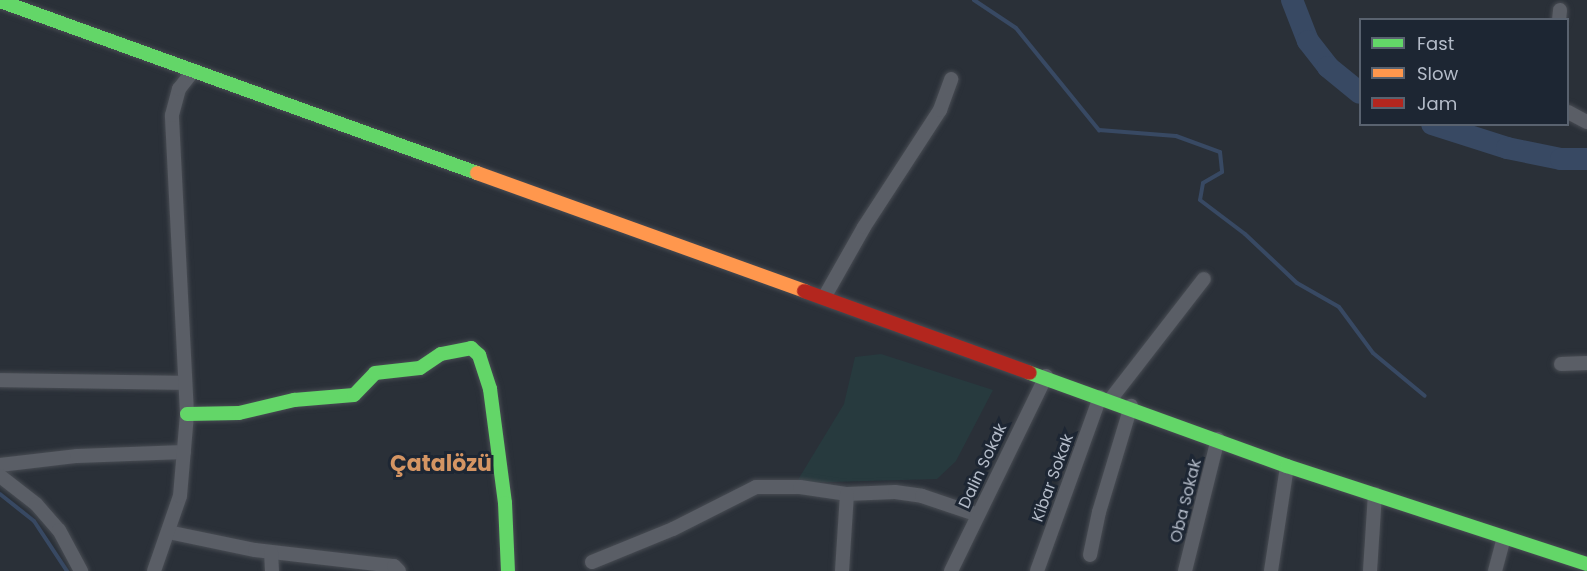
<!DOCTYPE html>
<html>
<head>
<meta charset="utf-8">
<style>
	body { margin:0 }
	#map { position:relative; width:1587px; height:571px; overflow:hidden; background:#2a3038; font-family:Poppins,sans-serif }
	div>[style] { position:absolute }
	.green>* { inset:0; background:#273a3e }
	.stream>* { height:4px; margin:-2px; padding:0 2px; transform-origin:2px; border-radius:2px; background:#384963 }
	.river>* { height:22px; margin:-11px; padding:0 11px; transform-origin:11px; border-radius:11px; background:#384963 }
	.roads { filter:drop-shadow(0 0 2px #484c53) drop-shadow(0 0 2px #484c53) }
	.street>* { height:14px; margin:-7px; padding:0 7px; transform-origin:7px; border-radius:7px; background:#5a5e66 }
	.fast>* { height:14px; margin:-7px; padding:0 7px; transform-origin:7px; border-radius:7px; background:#63d668 }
	.slow>* { height:14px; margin:-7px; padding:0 7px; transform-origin:7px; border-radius:7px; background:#ff974d }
	.jam>* { height:14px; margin:-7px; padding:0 7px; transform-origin:7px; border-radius:7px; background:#b3261e }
	span { translate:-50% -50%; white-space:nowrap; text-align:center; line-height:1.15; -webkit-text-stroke:6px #1d2633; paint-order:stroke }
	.street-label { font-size:16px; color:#b4bcc9 }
	.district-label { font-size:22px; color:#d59563; font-weight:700 }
	.legend { position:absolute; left:1359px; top:18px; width:210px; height:108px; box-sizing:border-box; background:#1d2633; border:2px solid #59626f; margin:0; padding:8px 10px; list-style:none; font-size:18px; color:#b4bcc9 }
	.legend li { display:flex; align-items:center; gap:12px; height:30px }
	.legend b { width:30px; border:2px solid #59626f }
</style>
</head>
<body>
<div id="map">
	<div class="green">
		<div style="clip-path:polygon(881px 354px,993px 390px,956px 461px,937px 479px,796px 483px,844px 404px,855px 357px)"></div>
	</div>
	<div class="stream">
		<div style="left:974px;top:0;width:50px;rotate:33.7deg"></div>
		<div style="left:1016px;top:28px;width:132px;rotate:50.9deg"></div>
		<div style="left:1099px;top:130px;width:77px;rotate:4.5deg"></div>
		<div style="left:1176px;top:136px;width:47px;rotate:20deg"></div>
		<div style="left:1220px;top:152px;width:20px;rotate:84deg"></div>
		<div style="left:1222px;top:172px;width:22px;rotate:150deg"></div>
		<div style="left:1203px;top:183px;width:17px;rotate:100deg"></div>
		<div style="left:1200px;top:200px;width:56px;rotate:37.1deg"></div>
		<div style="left:1245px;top:234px;width:71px;rotate:43.3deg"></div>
		<div style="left:1297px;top:283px;width:48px;rotate:29.7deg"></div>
		<div style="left:1339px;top:307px;width:57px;rotate:53.5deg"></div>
		<div style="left:1373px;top:353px;width:67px;rotate:39.6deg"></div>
		<div style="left:0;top:494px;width:43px;rotate:38.5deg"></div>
		<div style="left:34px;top:521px;width:60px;rotate:56.6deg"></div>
	</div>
	<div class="river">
		<div style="left:1292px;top:0;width:44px;rotate:68.7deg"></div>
		<div style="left:1308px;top:41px;width:33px;rotate:52deg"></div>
		<div style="left:1328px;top:67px;width:41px;rotate:39.1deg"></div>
		<div style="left:1432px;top:124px;width:79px;rotate:17.7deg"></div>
		<div style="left:1507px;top:148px;width:55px;rotate:11.5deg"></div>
		<div style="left:1561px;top:159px;width:26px"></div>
	</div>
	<div class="roads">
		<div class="street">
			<div style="left:1559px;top:20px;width:10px;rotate:-84deg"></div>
			<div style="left:1568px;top:112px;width:21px;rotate:28deg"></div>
			<div style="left:825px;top:296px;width:79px;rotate:-60.5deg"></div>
			<div style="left:864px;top:227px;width:140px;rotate:-57deg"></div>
			<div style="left:940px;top:110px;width:33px;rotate:-70deg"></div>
			<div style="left:1561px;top:364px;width:26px;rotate:-2deg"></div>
			<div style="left:0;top:380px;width:184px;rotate:0.9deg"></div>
			<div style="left:1110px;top:400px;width:153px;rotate:-52.2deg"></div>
			<div style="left:0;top:465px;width:78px;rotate:-6.7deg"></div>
			<div style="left:77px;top:456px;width:107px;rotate:-2.1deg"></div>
			<div style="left:0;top:476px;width:46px;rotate:37.9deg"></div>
			<div style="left:36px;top:504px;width:35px;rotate:49deg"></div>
			<div style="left:59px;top:530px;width:47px;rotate:61.8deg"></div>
			<div style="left:168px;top:532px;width:89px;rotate:11.7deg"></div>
			<div style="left:255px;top:550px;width:140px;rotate:6.6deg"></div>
			<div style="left:394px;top:566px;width:7px;rotate:45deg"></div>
			<div style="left:271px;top:552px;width:19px;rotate:87deg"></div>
			<div style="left:1090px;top:555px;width:44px;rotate:-78.2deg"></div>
			<div style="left:1099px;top:512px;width:111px;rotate:-73.2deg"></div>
			<div style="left:592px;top:562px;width:87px;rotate:-22.2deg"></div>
			<div style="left:673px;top:529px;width:93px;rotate:-26.8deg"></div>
			<div style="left:756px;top:487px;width:44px"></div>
			<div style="left:800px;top:487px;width:48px;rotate:8.5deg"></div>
			<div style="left:847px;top:494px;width:48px;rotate:-2.4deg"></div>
			<div style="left:895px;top:492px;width:27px;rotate:8deg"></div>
			<div style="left:922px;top:496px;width:59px;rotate:18.7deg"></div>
			<div style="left:154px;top:571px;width:79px;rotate:-70.9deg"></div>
			<div style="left:180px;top:496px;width:82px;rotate:-85.1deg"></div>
			<div style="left:187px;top:414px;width:299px;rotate:-92.9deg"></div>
			<div style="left:172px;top:115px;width:27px;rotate:-75deg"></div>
			<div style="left:179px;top:89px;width:23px;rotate:-52deg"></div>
			<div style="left:842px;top:571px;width:77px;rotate:-86.3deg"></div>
			<div style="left:951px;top:571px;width:217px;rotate:-64deg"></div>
			<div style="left:1037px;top:571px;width:185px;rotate:-70.1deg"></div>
			<div style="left:1185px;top:571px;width:136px;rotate:-76deg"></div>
			<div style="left:1271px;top:571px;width:106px;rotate:-81.3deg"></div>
			<div style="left:1370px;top:571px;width:77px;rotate:-86.3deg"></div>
			<div style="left:1495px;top:571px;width:35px;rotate:-75deg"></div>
		</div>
		<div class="fast">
			<div style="left:0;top:1px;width:507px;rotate:19.83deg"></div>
			<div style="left:1030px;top:373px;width:273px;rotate:19.9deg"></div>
			<div style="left:1287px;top:466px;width:316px;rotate:18.1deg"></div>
			<div style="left:187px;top:414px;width:52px;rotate:-1.1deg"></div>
			<div style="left:239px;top:413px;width:57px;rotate:-13.3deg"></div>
			<div style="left:294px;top:400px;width:60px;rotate:-4.8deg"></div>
			<div style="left:354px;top:395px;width:30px;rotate:-46deg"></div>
			<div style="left:375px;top:373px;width:45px;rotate:-6.3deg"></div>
			<div style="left:420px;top:368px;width:25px;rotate:-34deg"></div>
			<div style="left:441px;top:354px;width:31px;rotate:-11deg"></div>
			<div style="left:471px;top:348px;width:11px;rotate:41deg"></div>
			<div style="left:479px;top:355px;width:36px;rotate:72deg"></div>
			<div style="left:490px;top:389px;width:115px;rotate:82.5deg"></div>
			<div style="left:505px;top:503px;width:68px;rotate:87.5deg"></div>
		</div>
		<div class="slow">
			<div style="left:477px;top:173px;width:348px;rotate:19.8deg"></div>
		</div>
		<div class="jam">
			<div style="left:804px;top:291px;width:240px;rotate:19.9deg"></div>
		</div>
	</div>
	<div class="street-label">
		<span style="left:983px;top:466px;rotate:-65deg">Dalin Sokak</span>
		<span style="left:1053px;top:478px;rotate:-70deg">Kibar Sokak</span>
		<span style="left:1186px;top:501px;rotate:-76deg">Oba Sokak</span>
	</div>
	<div class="district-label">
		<span style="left:441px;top:464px">Çatalözü</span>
	</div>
	<ul class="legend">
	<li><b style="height:8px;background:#63d668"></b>Fast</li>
	<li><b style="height:8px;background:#ff974d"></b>Slow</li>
	<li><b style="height:8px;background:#b3261e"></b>Jam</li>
	</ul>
</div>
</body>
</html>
